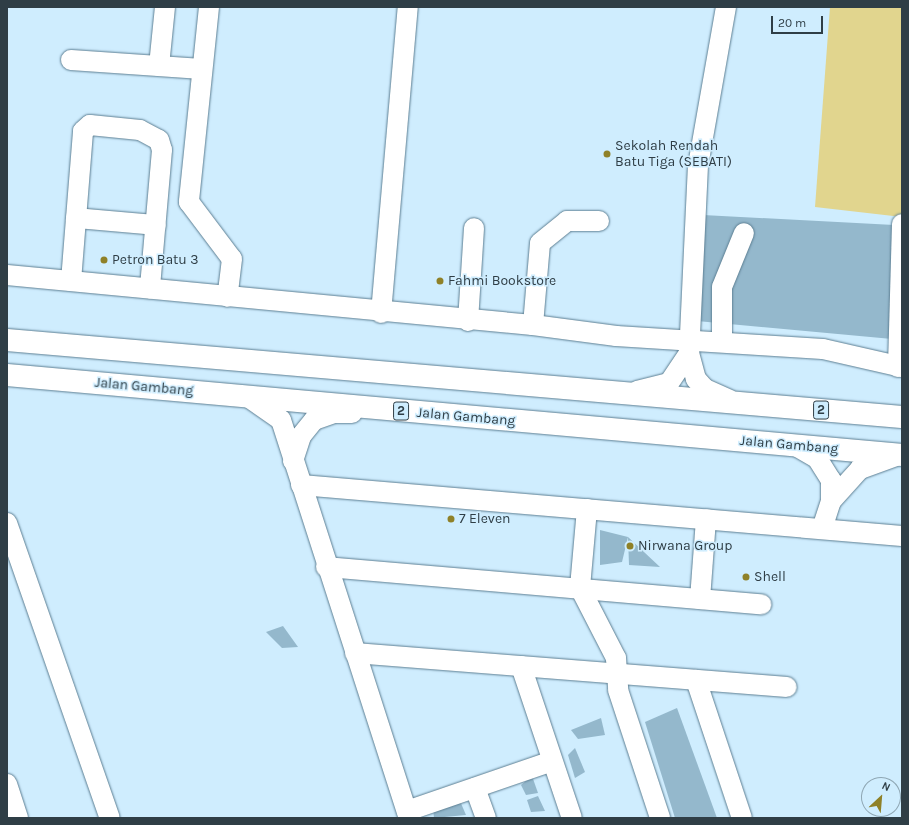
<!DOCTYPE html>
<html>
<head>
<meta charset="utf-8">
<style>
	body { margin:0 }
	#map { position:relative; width:909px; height:825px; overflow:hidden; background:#cfedfe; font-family:Karla,sans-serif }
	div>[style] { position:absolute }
	.green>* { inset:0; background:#e1d58e }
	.building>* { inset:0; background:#94b8cc }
	.roads { filter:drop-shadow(0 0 1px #5c7e92) drop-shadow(0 0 1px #5c7e92) }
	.minor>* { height:20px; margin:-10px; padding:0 10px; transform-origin:10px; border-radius:10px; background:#fff }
	.highway>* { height:22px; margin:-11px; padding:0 11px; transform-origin:11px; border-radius:11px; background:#fff }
	.dots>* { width:11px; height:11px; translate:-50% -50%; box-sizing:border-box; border:2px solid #cfedfe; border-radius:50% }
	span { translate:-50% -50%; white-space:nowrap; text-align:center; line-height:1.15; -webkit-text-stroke:3px #cfedfe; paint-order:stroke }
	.shield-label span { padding:1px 3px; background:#cfedfe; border:1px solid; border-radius:3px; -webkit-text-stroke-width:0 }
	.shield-label { font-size:13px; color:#2f3e46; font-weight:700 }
	.poi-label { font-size:14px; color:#2f3e46 }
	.left { translate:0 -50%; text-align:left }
	.street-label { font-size:14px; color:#2f3e46 }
	.frame { position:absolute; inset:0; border:8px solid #2f3e46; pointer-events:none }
	.north { position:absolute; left:861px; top:777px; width:40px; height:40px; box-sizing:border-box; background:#cfedfe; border:1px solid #8fa7b4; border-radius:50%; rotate:26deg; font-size:11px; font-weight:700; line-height:16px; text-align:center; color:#2f3e46 }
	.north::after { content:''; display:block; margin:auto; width:14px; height:18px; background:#8f8128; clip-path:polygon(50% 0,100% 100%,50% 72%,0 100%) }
	.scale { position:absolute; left:771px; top:16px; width:52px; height:18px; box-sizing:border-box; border:2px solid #2f3e46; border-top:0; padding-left:5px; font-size:12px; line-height:14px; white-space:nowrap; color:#2f3e46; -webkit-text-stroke:3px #cfedfe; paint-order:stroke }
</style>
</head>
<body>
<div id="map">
	<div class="green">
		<div style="clip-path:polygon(830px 7px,902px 7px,902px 217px,815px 207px)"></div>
	</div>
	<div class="building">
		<div style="clip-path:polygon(703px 215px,894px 225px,892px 339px,697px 321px)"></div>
		<div style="clip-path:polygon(600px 530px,628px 537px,660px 567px,629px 565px,628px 537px,622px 562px,600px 565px)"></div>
		<div style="clip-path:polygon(283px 626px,298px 647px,282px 648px,266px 632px)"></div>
		<div style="clip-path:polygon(677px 708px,717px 818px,675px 818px,645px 722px)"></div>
		<div style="clip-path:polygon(601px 718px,605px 735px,578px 739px,571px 730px)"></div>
		<div style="clip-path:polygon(575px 748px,585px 772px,575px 778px,568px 755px)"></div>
		<div style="clip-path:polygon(532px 776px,538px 793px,526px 795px,521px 785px)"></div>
		<div style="clip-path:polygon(538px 796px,545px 811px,531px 812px,527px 800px)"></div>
		<div style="clip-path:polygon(460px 801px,466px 815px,434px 818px,433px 808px)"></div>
	</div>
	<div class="roads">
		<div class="minor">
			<div style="left:209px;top:7px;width:196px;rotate:95.9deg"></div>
			<div style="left:189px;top:202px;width:71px;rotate:53deg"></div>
			<div style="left:232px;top:259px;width:38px;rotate:97deg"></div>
			<div style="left:726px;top:7px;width:160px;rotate:100deg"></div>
			<div style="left:698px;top:165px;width:188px;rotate:92.7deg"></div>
			<div style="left:689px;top:353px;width:27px;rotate:75deg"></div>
			<div style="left:696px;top:379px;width:13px;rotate:48deg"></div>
			<div style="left:705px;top:389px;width:27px;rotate:24deg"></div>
			<div style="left:71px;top:60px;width:131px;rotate:3.9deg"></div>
			<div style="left:159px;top:66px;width:59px;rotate:-84.2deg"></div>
			<div style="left:76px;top:218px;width:80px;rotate:5deg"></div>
			<div style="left:7px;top:275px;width:528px;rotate:5.43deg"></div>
			<div style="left:533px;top:325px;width:84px;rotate:7.5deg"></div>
			<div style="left:616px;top:336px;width:207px;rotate:3.6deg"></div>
			<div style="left:823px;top:349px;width:81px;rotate:12.8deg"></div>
			<div style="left:71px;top:281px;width:150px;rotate:-85.4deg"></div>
			<div style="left:83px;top:131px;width:9px;rotate:-41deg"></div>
			<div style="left:90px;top:125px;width:50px;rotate:5.7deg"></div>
			<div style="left:140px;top:130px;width:21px;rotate:28deg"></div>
			<div style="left:159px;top:140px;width:10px;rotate:73deg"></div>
			<div style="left:162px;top:150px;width:139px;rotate:95deg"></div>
			<div style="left:381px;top:313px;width:307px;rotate:-85deg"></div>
			<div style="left:468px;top:321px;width:93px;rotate:-86.3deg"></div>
			<div style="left:533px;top:325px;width:82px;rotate:-85.1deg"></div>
			<div style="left:540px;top:243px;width:35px;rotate:-39deg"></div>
			<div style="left:567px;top:221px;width:32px"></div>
			<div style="left:722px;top:340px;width:53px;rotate:-90deg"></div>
			<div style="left:722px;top:287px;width:58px;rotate:-67.8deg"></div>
			<div style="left:898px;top:367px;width:143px;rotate:-88.4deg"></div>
			<div style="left:637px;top:391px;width:33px;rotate:-14deg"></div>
			<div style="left:669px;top:383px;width:36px;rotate:-56deg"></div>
			<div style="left:248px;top:397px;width:40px;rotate:34.9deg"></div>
			<div style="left:281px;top:420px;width:418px;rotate:72.2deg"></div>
			<div style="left:796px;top:446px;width:24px;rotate:30deg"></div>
			<div style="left:817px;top:458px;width:26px;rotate:58deg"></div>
			<div style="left:831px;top:480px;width:21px;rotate:90deg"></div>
			<div style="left:831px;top:501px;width:29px;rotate:108deg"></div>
			<div style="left:293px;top:461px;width:26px;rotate:-72deg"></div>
			<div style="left:301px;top:436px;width:21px;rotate:-51deg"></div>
			<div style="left:314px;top:420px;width:21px;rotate:-19deg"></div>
			<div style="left:334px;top:413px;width:18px"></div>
			<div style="left:301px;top:485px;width:603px;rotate:4.85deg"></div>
			<div style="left:831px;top:501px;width:43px;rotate:-47.8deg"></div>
			<div style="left:860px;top:469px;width:38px;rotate:-20deg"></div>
			<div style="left:587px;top:509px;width:79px;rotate:95.1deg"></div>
			<div style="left:580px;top:588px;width:79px;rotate:62.8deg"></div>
			<div style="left:616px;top:658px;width:32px;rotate:86deg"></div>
			<div style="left:618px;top:690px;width:135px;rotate:71.8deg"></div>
			<div style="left:7px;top:523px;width:312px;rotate:70.8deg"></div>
			<div style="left:326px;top:567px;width:437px;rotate:4.9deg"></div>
			<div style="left:700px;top:599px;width:80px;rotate:-85.7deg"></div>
			<div style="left:355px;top:653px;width:433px;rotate:4.5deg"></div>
			<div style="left:521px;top:666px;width:160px;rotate:71.5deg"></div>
			<div style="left:696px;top:680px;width:145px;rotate:71.6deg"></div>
			<div style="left:7px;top:784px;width:36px;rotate:72deg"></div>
			<div style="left:475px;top:788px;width:32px;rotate:70deg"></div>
			<div style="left:407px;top:811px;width:153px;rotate:-19deg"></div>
		</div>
		<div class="highway">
			<div style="left:7px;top:340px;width:898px;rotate:4.92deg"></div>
			<div style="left:7px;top:375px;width:899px;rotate:5.11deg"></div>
		</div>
	</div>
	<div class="dots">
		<div style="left:607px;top:154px;background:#8f8128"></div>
		<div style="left:104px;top:260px;background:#8f8128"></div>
		<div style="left:440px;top:281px;background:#8f8128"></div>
		<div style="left:451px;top:519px;background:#8f8128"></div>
		<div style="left:630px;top:546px;background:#8f8128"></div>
		<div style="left:746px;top:577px;background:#8f8128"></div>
	</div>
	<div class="shield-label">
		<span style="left:821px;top:410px">2</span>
		<span style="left:401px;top:411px">2</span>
	</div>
	<div class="poi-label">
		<span class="left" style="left:615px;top:154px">Sekolah Rendah<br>Batu Tiga (SEBATI)</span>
		<span class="left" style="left:112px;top:260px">Petron Batu 3</span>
		<span class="left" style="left:448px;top:281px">Fahmi Bookstore</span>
		<span class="left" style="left:459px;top:519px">7 Eleven</span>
		<span class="left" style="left:638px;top:546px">Nirwana Group</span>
		<span class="left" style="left:754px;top:577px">Shell</span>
	</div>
	<div class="street-label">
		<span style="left:144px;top:387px;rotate:5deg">Jalan Gambang</span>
		<span style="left:466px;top:417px;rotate:5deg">Jalan Gambang</span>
		<span style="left:789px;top:445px;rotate:5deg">Jalan Gambang</span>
	</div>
	<div class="frame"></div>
	<div class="north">N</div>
	<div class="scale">20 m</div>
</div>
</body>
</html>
